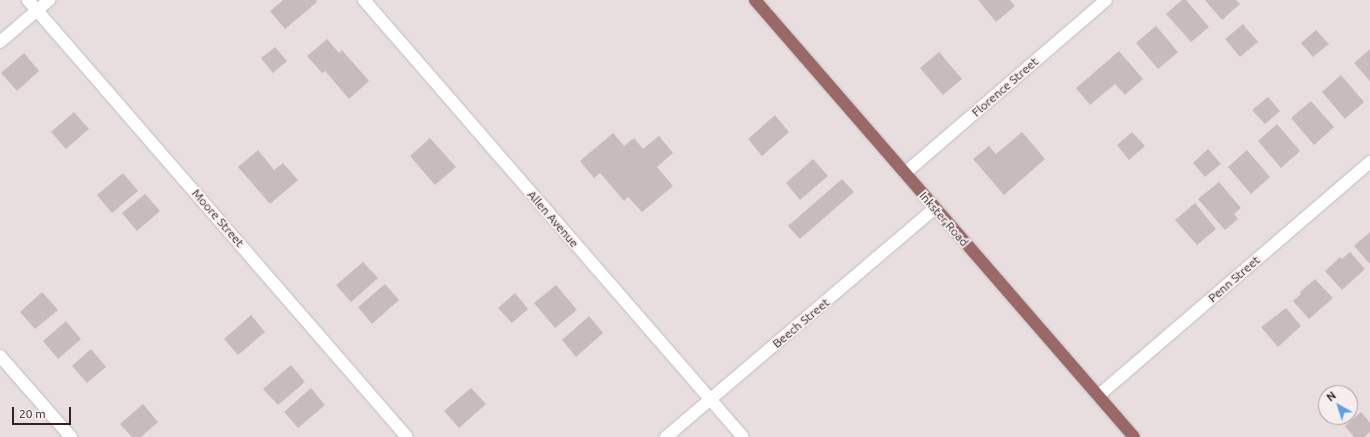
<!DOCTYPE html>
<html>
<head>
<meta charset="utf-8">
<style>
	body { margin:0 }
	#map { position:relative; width:1370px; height:437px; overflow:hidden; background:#e8dee0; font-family:Ubuntu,sans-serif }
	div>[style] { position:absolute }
	.building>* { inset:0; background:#c8bbbd }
	.roads { filter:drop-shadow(0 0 1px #c3bdbc) drop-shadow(0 0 1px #c3bdbc) }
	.minor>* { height:12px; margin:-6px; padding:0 6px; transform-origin:6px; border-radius:6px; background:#fff }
	.major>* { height:12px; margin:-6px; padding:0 6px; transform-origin:6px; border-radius:6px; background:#996867 }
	span { translate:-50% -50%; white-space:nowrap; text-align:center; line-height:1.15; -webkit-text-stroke:4px #f5eeef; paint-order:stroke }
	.street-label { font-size:12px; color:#362221 }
	.north { position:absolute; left:1318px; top:385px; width:40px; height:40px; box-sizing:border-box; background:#f5eeef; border:1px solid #a99c9d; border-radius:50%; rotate:321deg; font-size:11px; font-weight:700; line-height:16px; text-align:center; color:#362221 }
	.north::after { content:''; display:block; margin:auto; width:14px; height:18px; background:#619ee3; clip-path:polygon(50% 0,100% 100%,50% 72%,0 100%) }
	.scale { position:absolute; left:12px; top:407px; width:59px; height:18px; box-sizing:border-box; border:2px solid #362221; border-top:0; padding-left:5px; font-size:12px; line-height:14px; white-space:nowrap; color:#362221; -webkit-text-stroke:3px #f5eeef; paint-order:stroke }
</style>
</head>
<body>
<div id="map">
	<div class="building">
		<div style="clip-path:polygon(283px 0,316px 0,317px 2px,285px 29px,270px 11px)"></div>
		<div style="clip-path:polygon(978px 0,1010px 0,1015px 6px,996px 22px)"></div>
		<div style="clip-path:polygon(1182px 0,1186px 0,1209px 27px,1191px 42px,1166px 14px)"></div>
		<div style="clip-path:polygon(1205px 0,1236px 0,1240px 4px,1222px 20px)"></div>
		<div style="clip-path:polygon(1243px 24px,1258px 42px,1240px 57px,1225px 39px)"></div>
		<div style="clip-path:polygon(1156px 26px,1178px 52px,1158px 69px,1136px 43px)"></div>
		<div style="clip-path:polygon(1316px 30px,1329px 44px,1313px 57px,1301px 43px)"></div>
		<div style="clip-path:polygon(327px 39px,339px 53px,342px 50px,369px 81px,349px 99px,325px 71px,322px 73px,307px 56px)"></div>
		<div style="clip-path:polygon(275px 47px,287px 61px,273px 73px,261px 58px)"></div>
		<div style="clip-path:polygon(1370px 49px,1370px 81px,1354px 63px)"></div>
		<div style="clip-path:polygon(1119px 51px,1143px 79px,1125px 95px,1115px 84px,1090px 105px,1076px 88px)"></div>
		<div style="clip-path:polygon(939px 52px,962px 79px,943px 95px,920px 68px)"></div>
		<div style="clip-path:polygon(24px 53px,39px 71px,17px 91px,1px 73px)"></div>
		<div style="clip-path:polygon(1341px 75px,1364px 102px,1345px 119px,1322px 92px)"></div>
		<div style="clip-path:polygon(1268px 97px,1280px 111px,1265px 124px,1252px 110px)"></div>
		<div style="clip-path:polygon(1311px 101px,1334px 127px,1314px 145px,1291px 118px)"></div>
		<div style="clip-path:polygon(74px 112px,89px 129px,66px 149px,51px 132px)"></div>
		<div style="clip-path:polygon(775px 115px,789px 132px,762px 156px,748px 139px)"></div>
		<div style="clip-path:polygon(1277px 124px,1300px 151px,1281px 168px,1258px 141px)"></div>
		<div style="clip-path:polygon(1022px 132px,1045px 159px,1004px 195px,973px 159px,989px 146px,996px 154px)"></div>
		<div style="clip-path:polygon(1132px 132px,1145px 146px,1129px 160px,1117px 145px)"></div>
		<div style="clip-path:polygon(613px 133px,624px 146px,634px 138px,643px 149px,659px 136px,673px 153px,657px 167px,673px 186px,642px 212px,628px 197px,624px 201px,600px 173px,594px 178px,580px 161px)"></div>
		<div style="clip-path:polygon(430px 138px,456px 167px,435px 185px,410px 156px)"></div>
		<div style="clip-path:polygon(1208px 149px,1221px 164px,1205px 177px,1193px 163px)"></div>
		<div style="clip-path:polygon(258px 150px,274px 170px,283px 163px,298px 180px,270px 204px,238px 167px)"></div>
		<div style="clip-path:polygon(1247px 150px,1270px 177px,1251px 194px,1228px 167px)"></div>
		<div style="clip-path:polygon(813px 159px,828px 176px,800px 200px,786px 183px)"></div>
		<div style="clip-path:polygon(123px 173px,138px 191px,112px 213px,97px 195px)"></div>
		<div style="clip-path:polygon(842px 179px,854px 192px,800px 239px,788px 226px)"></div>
		<div style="clip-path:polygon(1219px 182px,1241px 208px,1234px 214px,1238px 219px,1225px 230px,1198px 199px)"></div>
		<div style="clip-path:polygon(145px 194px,160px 211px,137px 231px,122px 213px)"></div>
		<div style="clip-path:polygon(1195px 203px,1216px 229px,1197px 245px,1175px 220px)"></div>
		<div style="clip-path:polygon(1370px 232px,1370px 264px,1354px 246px)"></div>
		<div style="clip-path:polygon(1350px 252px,1365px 269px,1342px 290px,1325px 271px,1340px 257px,1342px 259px)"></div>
		<div style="clip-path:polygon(363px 262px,378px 278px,351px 302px,336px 285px)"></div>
		<div style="clip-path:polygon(1315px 279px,1333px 298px,1309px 319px,1293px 301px,1301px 294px,1300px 292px)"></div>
		<div style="clip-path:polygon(385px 284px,399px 300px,372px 324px,358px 307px)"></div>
		<div style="clip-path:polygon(556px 285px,577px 310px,555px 328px,534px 303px)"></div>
		<div style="clip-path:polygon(42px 292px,58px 310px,35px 329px,20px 312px)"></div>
		<div style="clip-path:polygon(515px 293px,528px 309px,512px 323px,498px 308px)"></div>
		<div style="clip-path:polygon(1286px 308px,1301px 326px,1278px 347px,1261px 327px)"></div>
		<div style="clip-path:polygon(251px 315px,265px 332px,238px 355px,224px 339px)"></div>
		<div style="clip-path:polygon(589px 316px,603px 333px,576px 357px,562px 340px)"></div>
		<div style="clip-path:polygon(66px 321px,81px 339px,58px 359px,43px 341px)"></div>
		<div style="clip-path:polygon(91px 349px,106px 367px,87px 383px,72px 366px)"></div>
		<div style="clip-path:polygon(291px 365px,305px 382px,278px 405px,263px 389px)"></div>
		<div style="clip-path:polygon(311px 388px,325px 405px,298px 428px,284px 412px)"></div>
		<div style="clip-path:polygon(471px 388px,486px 404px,459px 428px,444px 411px)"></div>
		<div style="clip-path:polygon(143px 404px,158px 422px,141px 437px,132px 437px,120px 424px)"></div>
		<div style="clip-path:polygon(1361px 412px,1370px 423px,1370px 432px,1364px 437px,1354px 437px,1345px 426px)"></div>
	</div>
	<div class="roads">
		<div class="minor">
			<div style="left:28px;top:0;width:578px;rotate:49.07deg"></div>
			<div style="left:364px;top:0;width:578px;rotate:49.07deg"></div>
			<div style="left:0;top:42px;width:65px;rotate:-40.6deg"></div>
			<div style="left:905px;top:173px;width:265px;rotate:-40.7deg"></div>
			<div style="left:0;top:356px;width:108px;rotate:48.8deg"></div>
			<div style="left:1098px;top:396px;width:359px;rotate:-40.7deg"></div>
			<div style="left:666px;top:437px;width:353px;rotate:-40.4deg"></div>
		</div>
		<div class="major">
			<div style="left:755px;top:0;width:578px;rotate:49.07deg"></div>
		</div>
	</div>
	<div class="street-label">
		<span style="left:1005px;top:87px;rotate:-41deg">Florence Street</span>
		<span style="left:218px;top:218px;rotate:49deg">Moore Street</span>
		<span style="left:553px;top:219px;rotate:49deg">Allen Avenue</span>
		<span style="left:944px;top:219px;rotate:49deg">Inkster Road</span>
		<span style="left:1234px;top:279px;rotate:-41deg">Penn Street</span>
		<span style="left:801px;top:323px;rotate:-40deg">Beech Street</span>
	</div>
	<div class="north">N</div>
	<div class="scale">20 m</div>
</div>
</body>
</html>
